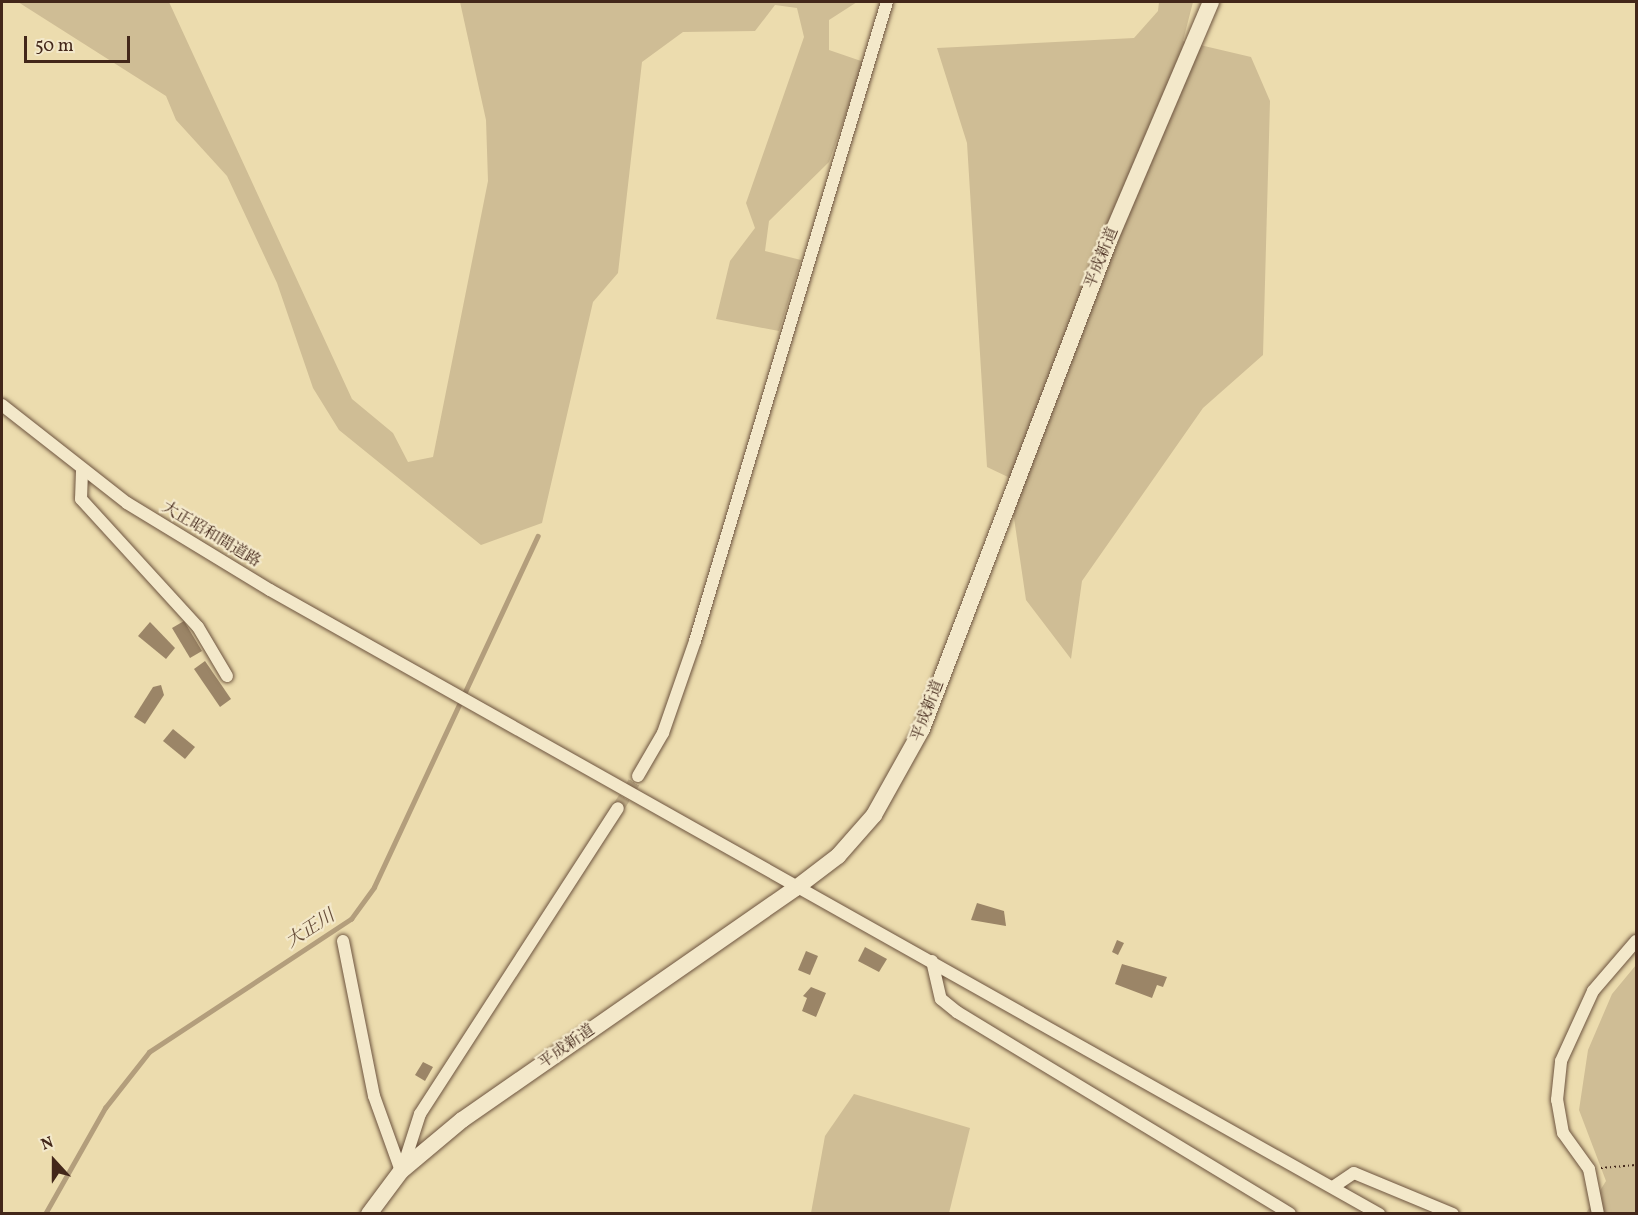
<!DOCTYPE html>
<html>
<head>
<meta charset="utf-8">
<style>
	body { margin:0 }
	#map { position:relative; width:1638px; height:1215px; overflow:hidden; background:#ecdcae; font-family:Vollkorn,"Noto Serif JP",serif }
	div>[style] { position:absolute }
	.green>* { inset:0; background:#cfbd95 }
	.stream>* { height:4.5px; margin:-2.25px; padding:0 2.25px; transform-origin:2.25px; border-radius:2.25px; background:#b39e7c }
	.building>* { inset:0; background:#9b8567 }
	.street-tunnel>* { height:12px; margin-top:-6px; transform-origin:0; background:repeating-linear-gradient(90deg,#cab890 0 12px,transparent 0 18px) }
	.path>* { height:2px; margin-top:-1px; transform-origin:0; background:repeating-linear-gradient(90deg,#43271a 0 1.5px,transparent 0 4.5px) }
	.roads { filter:drop-shadow(0 0 2px #6d543f) drop-shadow(0 0 2px #6d543f) }
	.street>* { height:12px; margin:-6px; padding:0 6px; transform-origin:6px; border-radius:6px; background:#f3e8ca }
	.secondary>* { height:16px; margin:-8px; padding:0 8px; transform-origin:8px; border-radius:8px; background:#f3e8ca }
	span { translate:-50% -50%; white-space:nowrap; text-align:center; line-height:1.15; -webkit-text-stroke:4.5px #f3e8ca; paint-order:stroke }
	.street-label { font-size:16px; color:#43271a }
	.water-label { font-size:18px; color:#654b37; font-style:italic }
	.frame { position:absolute; inset:0; border:3px solid #43271a; pointer-events:none }
	.north { position:absolute; left:24px; top:1131px; width:60px; height:60px; -webkit-text-stroke:4px #f3e8ca; paint-order:stroke; rotate:339deg; font-size:16px; font-weight:700; line-height:24px; text-align:center; color:#43271a }
	.north::after { content:''; display:block; margin:auto; width:21px; height:27px; background:#43271a; clip-path:polygon(50% 0,100% 100%,50% 72%,0 100%) }
	.scale { position:absolute; left:24px; top:36px; width:106px; height:27px; box-sizing:border-box; border:3px solid #43271a; border-top:0; padding-left:8px; font-size:18px; line-height:21px; white-space:nowrap; color:#43271a; -webkit-text-stroke:4px #f3e8ca; paint-order:stroke }
</style>
</head>
<body>
<div id="map">
	<div class="green">
		<div style="clip-path:polygon(18px 2px,169px 2px,352px 399px,393px 433px,408px 462px,433px 457px,488px 181px,486px 120px,460px 2px,857px 2px,829px 20px,829px 50px,864px 62px,829px 162px,769px 221px,765px 251px,801px 260px,779px 331px,716px 319px,730px 261px,755px 228px,746px 203px,804px 37px,797px 8px,775px 5px,755px 31px,683px 32px,642px 62px,618px 273px,593px 302px,542px 523px,481px 545px,339px 430px,313px 388px,277px 283px,227px 176px,176px 120px,166px 96px)"></div>
		<div style="clip-path:polygon(1159px 2px,1193px 2px,1183px 41px,1251px 57px,1270px 101px,1263px 355px,1203px 408px,1082px 581px,1071px 659px,1026px 600px,1008px 477px,987px 467px,967px 143px,937px 48px,1134px 38px,1158px 11px)"></div>
		<div style="clip-path:polygon(1636px 965px,1636px 1213px,1586px 1213px,1606px 1181px,1579px 1110px,1588px 1050px,1612px 994px)"></div>
		<div style="clip-path:polygon(854px 1094px,970px 1128px,949px 1213px,811px 1213px,825px 1136px)"></div>
	</div>
	<div class="stream">
		<div style="left:45px;top:1214px;width:122px;rotate:-60.5deg"></div>
		<div style="left:105px;top:1108px;width:71px;rotate:-51.8deg"></div>
		<div style="left:149px;top:1052px;width:242px;rotate:-33.4deg"></div>
		<div style="left:351px;top:919px;width:39px;rotate:-54deg"></div>
		<div style="left:374px;top:887px;width:387px;rotate:-65deg"></div>
	</div>
	<div class="building">
		<div style="clip-path:polygon(184px 621px,202px 651px,190px 658px,172px 628px)"></div>
		<div style="clip-path:polygon(150px 622px,175px 648px,166px 659px,138px 636px)"></div>
		<div style="clip-path:polygon(205px 661px,231px 699px,220px 707px,194px 669px)"></div>
		<div style="clip-path:polygon(161px 685px,164px 695px,145px 724px,134px 717px,153px 687px)"></div>
		<div style="clip-path:polygon(173px 729px,195px 747px,185px 759px,163px 741px)"></div>
		<div style="clip-path:polygon(977px 903px,1004px 911px,1006px 926px,971px 920px)"></div>
		<div style="clip-path:polygon(1117px 940px,1124px 943px,1118px 955px,1112px 952px)"></div>
		<div style="clip-path:polygon(865px 947px,887px 959px,879px 972px,858px 961px)"></div>
		<div style="clip-path:polygon(806px 951px,818px 956px,810px 975px,798px 970px)"></div>
		<div style="clip-path:polygon(1122px 964px,1167px 977px,1163px 987px,1157px 985px,1152px 998px,1115px 984px)"></div>
		<div style="clip-path:polygon(811px 987px,826px 993px,816px 1017px,802px 1011px,807px 998px,803px 996px)"></div>
		<div style="clip-path:polygon(423px 1062px,433px 1067px,425px 1081px,415px 1075px)"></div>
	</div>
	<div class="street-tunnel">
		<div style="left:618px;top:808px;width:38px;rotate:-58deg"></div>
	</div>
	<div class="path">
		<div style="left:1601px;top:1168px;width:35px;rotate:-5deg"></div>
	</div>
	<div class="roads">
		<div class="street">
			<div style="left:2px;top:405px;width:159px;rotate:38.1deg"></div>
			<div style="left:127px;top:503px;width:167px;rotate:31.3deg"></div>
			<div style="left:270px;top:590px;width:1273px;rotate:29.37deg"></div>
			<div style="left:82px;top:471px;width:28px;rotate:92deg"></div>
			<div style="left:81px;top:499px;width:173px;rotate:47.6deg"></div>
			<div style="left:198px;top:627px;width:57px;rotate:59.4deg"></div>
			<div style="left:638px;top:776px;width:50px;rotate:-59.8deg"></div>
			<div style="left:663px;top:733px;width:97px;rotate:-70.8deg"></div>
			<div style="left:695px;top:641px;width:667px;rotate:-73.28deg"></div>
			<div style="left:343px;top:941px;width:158px;rotate:78.7deg"></div>
			<div style="left:374px;top:1096px;width:80px;rotate:70.2deg"></div>
			<div style="left:932px;top:961px;width:39px;rotate:77deg"></div>
			<div style="left:941px;top:999px;width:21px;rotate:39deg"></div>
			<div style="left:957px;top:1012px;width:389px;rotate:31.2deg"></div>
			<div style="left:402px;top:1170px;width:59px;rotate:-72.2deg"></div>
			<div style="left:420px;top:1114px;width:364px;rotate:-57.1deg"></div>
			<div style="left:1333px;top:1187px;width:25px;rotate:-34deg"></div>
			<div style="left:1354px;top:1173px;width:107px;rotate:22.5deg"></div>
			<div style="left:1598px;top:1214px;width:46px;rotate:-101.3deg"></div>
			<div style="left:1589px;top:1169px;width:44px;rotate:-125.8deg"></div>
			<div style="left:1563px;top:1133px;width:34px;rotate:-100deg"></div>
			<div style="left:1557px;top:1100px;width:39px;rotate:-84deg"></div>
			<div style="left:1561px;top:1061px;width:77px;rotate:-65.4deg"></div>
			<div style="left:1593px;top:991px;width:66px;rotate:-49.3deg"></div>
		</div>
		<div class="secondary">
			<div style="left:369px;top:1214px;width:54px;rotate:-53.3deg"></div>
			<div style="left:401px;top:1171px;width:80px;rotate:-39.9deg"></div>
			<div style="left:462px;top:1120px;width:407px;rotate:-34.8deg"></div>
			<div style="left:796px;top:888px;width:53px;rotate:-37.3deg"></div>
			<div style="left:838px;top:856px;width:55px;rotate:-48.7deg"></div>
			<div style="left:874px;top:815px;width:98px;rotate:-60.8deg"></div>
			<div style="left:922px;top:729px;width:523px;rotate:-69.03deg"></div>
			<div style="left:1109px;top:241px;width:260px;rotate:-66.9deg"></div>
		</div>
	</div>
	<div class="street-label">
		<span style="left:1102px;top:258px;rotate:-68deg">平成新道</span>
		<span style="left:211px;top:535px;rotate:31deg">大正昭和間道路</span>
		<span style="left:928px;top:711px;rotate:-69deg">平成新道</span>
		<span style="left:567px;top:1047px;rotate:-35deg">平成新道</span>
	</div>
	<div class="water-label">
		<span style="left:311px;top:930px;rotate:-33deg">大正川</span>
	</div>
	<div class="frame"></div>
	<div class="north">N</div>
	<div class="scale">50 m</div>
</div>
</body>
</html>
